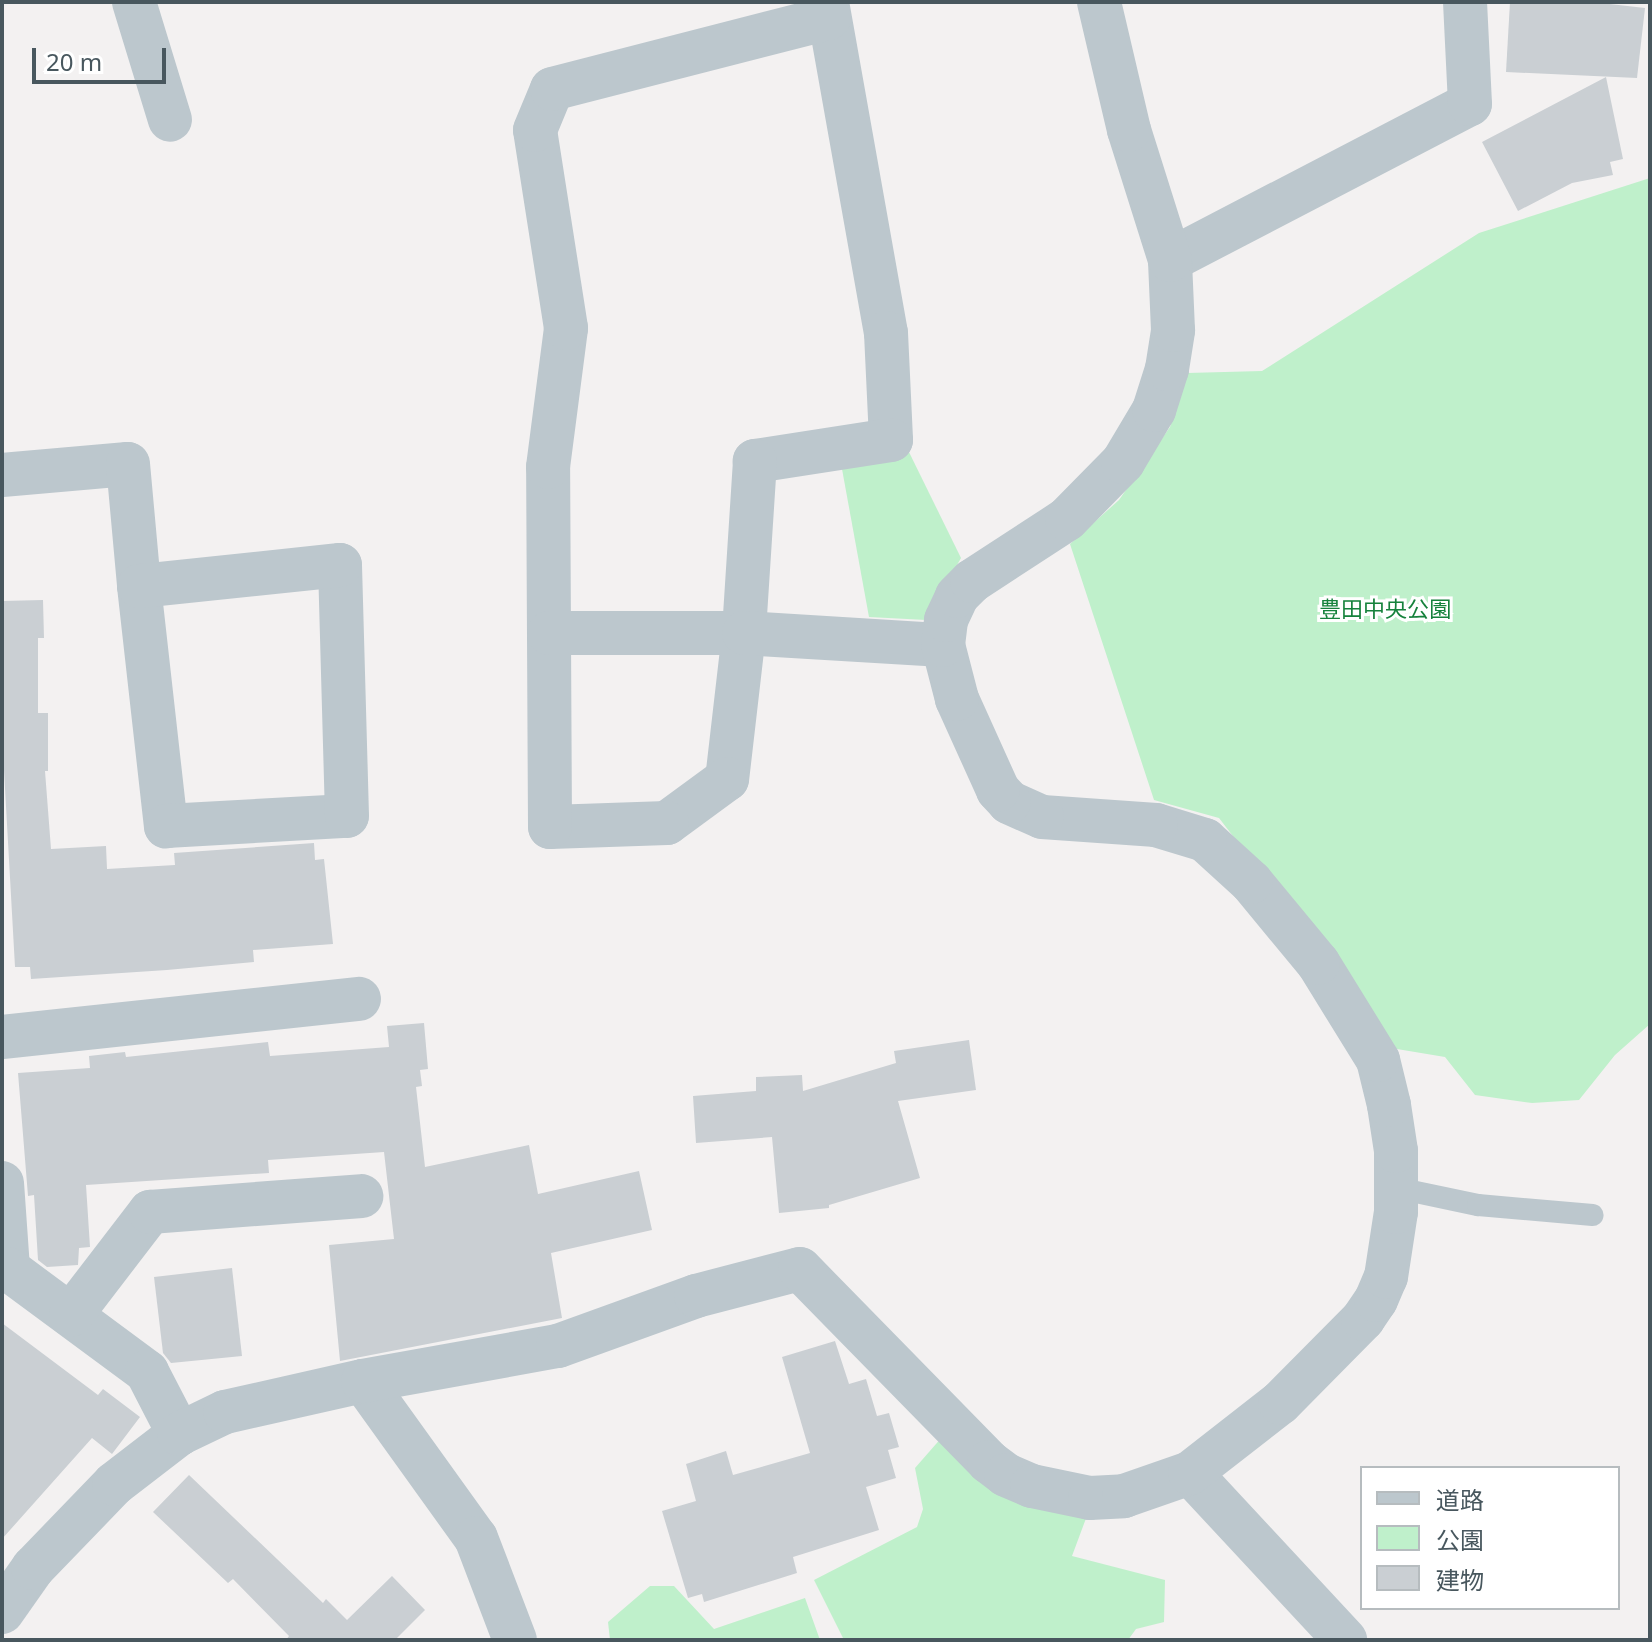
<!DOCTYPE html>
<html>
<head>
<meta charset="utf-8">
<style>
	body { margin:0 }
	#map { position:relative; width:1652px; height:1642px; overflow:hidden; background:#f3f1f1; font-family:"Noto Sans","Noto Sans JP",sans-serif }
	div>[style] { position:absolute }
	.green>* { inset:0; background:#bff0cb }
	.building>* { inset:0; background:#cacfd3 }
	.service>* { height:22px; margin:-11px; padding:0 11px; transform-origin:11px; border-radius:11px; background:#bcc7cd }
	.minor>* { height:44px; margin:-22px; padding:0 22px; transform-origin:22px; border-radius:22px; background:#bcc7cd }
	span { translate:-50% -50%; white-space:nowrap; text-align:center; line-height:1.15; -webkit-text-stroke:6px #fff; paint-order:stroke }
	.park-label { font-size:22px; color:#16823c }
	.frame { position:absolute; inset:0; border:4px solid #48575e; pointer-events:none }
	.legend { position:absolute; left:1360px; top:1466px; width:260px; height:144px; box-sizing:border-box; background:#fff; border:2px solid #b6bcbf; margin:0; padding:10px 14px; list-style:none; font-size:24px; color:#48575e }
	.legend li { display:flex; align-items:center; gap:16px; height:40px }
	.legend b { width:40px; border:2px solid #b6bcbf }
	.scale { position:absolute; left:32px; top:48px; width:134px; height:36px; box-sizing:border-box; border:4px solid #48575e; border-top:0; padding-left:10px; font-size:24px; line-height:28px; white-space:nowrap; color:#48575e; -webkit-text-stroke:6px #fff; paint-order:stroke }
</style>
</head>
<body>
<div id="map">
	<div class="green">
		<div style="clip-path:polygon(1650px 178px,1650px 1024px,1615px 1055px,1579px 1100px,1532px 1103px,1475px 1095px,1445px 1057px,1397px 1049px,1219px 818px,1154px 800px,1070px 544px,1119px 500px,1170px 427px,1187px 373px,1262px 371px,1479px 233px)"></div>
		<div style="clip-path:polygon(907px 448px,961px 558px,926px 620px,869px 617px,840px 458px)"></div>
		<div style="clip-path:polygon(943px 1436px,1088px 1513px,1072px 1556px,1165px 1580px,1164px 1622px,1136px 1629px,1128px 1640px,844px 1640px,814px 1580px,917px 1527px,923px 1509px,915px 1468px)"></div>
		<div style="clip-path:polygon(650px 1586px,674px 1586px,714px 1629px,805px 1598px,820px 1640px,610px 1640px,608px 1622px)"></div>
	</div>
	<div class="building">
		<div style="clip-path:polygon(1510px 2px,1592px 2px,1645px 8px,1637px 78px,1506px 72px)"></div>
		<div style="clip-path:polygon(1606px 77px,1623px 159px,1610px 162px,1613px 175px,1572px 183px,1518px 211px,1482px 142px)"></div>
		<div style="clip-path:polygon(43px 600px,44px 638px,38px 638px,38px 713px,48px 713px,48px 771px,45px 771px,51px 849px,106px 846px,107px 869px,175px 865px,174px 853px,314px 843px,315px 860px,324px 859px,333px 944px,253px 950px,254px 962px,167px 970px,31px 979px,30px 967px,15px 967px,2px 735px,2px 601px)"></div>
		<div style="clip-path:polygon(424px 1023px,428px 1069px,420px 1070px,422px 1086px,416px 1087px,425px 1167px,529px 1145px,538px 1194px,639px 1171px,652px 1230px,551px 1253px,562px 1318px,340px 1361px,329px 1245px,394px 1239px,384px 1152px,268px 1160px,269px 1173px,86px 1185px,90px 1247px,79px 1248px,78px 1265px,47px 1267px,38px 1260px,34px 1195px,28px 1196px,18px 1073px,90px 1068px,89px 1056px,125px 1052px,126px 1057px,268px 1042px,270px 1056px,389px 1047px,387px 1026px)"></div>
		<div style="clip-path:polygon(969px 1040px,976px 1090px,898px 1101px,920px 1178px,829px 1205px,829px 1208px,779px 1213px,772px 1137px,696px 1143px,693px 1096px,756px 1091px,756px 1077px,802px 1075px,803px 1091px,896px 1063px,894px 1051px)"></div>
		<div style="clip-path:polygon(232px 1268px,242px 1356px,171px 1363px,163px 1353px,154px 1277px)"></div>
		<div style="clip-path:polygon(2px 1323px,98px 1395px,103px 1389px,140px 1417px,112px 1454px,92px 1438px,2px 1539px)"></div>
		<div style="clip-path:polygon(835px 1341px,849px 1384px,866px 1379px,877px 1416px,889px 1413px,899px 1447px,888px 1450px,896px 1478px,866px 1487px,879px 1530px,793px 1557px,797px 1573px,704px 1602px,702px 1594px,688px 1598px,662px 1511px,696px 1501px,686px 1464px,726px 1451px,733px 1475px,810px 1453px,782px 1357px)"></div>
		<div style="clip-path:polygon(189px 1475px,323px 1603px,326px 1599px,347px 1620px,392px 1576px,425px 1610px,395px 1640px,286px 1640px,289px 1636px,233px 1579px,228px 1583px,153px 1512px)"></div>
	</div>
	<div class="service">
		<div style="left:1397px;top:1188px;width:83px;rotate:11.9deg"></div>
		<div style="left:1478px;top:1205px;width:115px;rotate:5deg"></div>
	</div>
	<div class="minor">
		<div style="left:134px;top:2px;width:123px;rotate:73deg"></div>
		<div style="left:827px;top:2px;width:336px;rotate:79.9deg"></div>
		<div style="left:886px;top:333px;width:107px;rotate:87.3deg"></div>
		<div style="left:891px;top:440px;width:138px;rotate:171.2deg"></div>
		<div style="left:755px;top:461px;width:172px;rotate:93.7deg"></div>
		<div style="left:744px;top:633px;width:147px;rotate:96.6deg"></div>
		<div style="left:727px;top:779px;width:74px;rotate:143.7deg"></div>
		<div style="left:667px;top:823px;width:117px;rotate:178deg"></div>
		<div style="left:550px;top:827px;width:360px;rotate:-90.3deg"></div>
		<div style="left:548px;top:467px;width:140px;rotate:-82.6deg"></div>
		<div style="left:566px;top:328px;width:200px;rotate:-98.9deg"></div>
		<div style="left:535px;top:130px;width:44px;rotate:-67.5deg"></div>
		<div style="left:552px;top:89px;width:286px;rotate:-14.4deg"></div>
		<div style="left:1170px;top:260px;width:338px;rotate:-27.5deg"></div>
		<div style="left:1470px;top:104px;width:102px;rotate:-92.8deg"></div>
		<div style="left:2px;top:475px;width:126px;rotate:-5deg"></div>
		<div style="left:128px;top:464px;width:122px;rotate:84.8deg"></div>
		<div style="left:139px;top:586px;width:242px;rotate:83.6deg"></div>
		<div style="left:166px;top:826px;width:181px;rotate:-3.2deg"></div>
		<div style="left:347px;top:816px;width:251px;rotate:-91.6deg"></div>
		<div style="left:340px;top:565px;width:202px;rotate:174deg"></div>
		<div style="left:549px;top:633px;width:195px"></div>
		<div style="left:744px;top:633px;width:199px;rotate:3.5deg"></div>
		<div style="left:2px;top:1037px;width:359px;rotate:-6.1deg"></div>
		<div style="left:2px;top:1183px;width:86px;rotate:86deg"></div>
		<div style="left:8px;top:1269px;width:173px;rotate:36.5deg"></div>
		<div style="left:147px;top:1372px;width:70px;rotate:62.7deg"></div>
		<div style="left:71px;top:1315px;width:130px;rotate:-52.5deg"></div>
		<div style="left:150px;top:1212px;width:212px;rotate:-4.3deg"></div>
		<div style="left:363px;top:1381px;width:193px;rotate:54.3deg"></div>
		<div style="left:476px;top:1538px;width:109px;rotate:69.1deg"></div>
		<div style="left:1190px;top:1473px;width:228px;rotate:47.1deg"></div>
		<div style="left:2px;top:1612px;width:54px;rotate:-54.8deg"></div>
		<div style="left:33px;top:1568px;width:117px;rotate:-46deg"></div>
		<div style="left:114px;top:1484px;width:82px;rotate:-37.6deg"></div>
		<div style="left:179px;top:1434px;width:51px;rotate:-25.6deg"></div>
		<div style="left:225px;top:1412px;width:141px;rotate:-12.7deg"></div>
		<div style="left:363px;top:1381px;width:198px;rotate:-10.2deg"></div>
		<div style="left:558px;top:1346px;width:147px;rotate:-19.9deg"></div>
		<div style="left:696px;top:1296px;width:107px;rotate:-14.6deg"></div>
		<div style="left:800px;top:1269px;width:270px;rotate:45.6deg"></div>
		<div style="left:989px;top:1462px;width:21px;rotate:37deg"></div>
		<div style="left:1006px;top:1475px;width:28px;rotate:23deg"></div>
		<div style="left:1032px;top:1486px;width:59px;rotate:11.7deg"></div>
		<div style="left:1090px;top:1498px;width:34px;rotate:-3deg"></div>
		<div style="left:1124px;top:1496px;width:70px;rotate:-19.2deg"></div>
		<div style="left:1190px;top:1473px;width:114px;rotate:-37.9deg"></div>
		<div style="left:1280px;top:1403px;width:118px;rotate:-45.3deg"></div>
		<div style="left:1363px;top:1319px;width:23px;rotate:-56deg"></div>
		<div style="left:1376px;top:1300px;width:25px;rotate:-67deg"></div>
		<div style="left:1386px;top:1277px;width:66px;rotate:-81.3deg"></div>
		<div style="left:1396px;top:1212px;width:61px;rotate:-90deg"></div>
		<div style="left:1396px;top:1151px;width:47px;rotate:-98.7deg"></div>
		<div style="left:1389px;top:1105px;width:46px;rotate:-103.7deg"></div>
		<div style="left:1378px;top:1060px;width:114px;rotate:-121.7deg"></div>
		<div style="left:1318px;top:963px;width:105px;rotate:-129.6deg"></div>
		<div style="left:1251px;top:882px;width:62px;rotate:-137.6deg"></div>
		<div style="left:1205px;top:840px;width:51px;rotate:-163deg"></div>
		<div style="left:1156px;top:825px;width:114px;rotate:-176deg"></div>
		<div style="left:1042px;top:817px;width:36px;rotate:-156deg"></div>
		<div style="left:1009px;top:802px;width:16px;rotate:-133deg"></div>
		<div style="left:998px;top:790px;width:100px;rotate:-114.3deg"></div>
		<div style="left:957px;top:699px;width:56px;rotate:-104.5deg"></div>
		<div style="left:943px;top:645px;width:25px;rotate:-83deg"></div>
		<div style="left:946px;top:620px;width:26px;rotate:-65deg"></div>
		<div style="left:957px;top:596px;width:21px;rotate:-45deg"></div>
		<div style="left:972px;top:581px;width:113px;rotate:-33.1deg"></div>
		<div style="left:1067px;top:519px;width:80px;rotate:-45.5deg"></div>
		<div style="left:1123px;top:462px;width:61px;rotate:-59.2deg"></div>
		<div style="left:1154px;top:410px;width:43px;rotate:-72.4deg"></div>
		<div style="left:1167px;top:369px;width:39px;rotate:-81deg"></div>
		<div style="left:1173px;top:330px;width:70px;rotate:-92.5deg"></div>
		<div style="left:1170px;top:260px;width:136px;rotate:-107.5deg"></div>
		<div style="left:1129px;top:130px;width:131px;rotate:-103.2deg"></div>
	</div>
	<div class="park-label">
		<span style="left:1385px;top:609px">豊田中央公園</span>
	</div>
	<div class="frame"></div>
	<ul class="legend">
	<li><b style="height:10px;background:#bcc7cd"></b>道路</li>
	<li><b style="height:22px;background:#bff0cb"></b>公園</li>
	<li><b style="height:22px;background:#cacfd3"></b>建物</li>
	</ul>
	<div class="scale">20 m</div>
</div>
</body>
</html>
